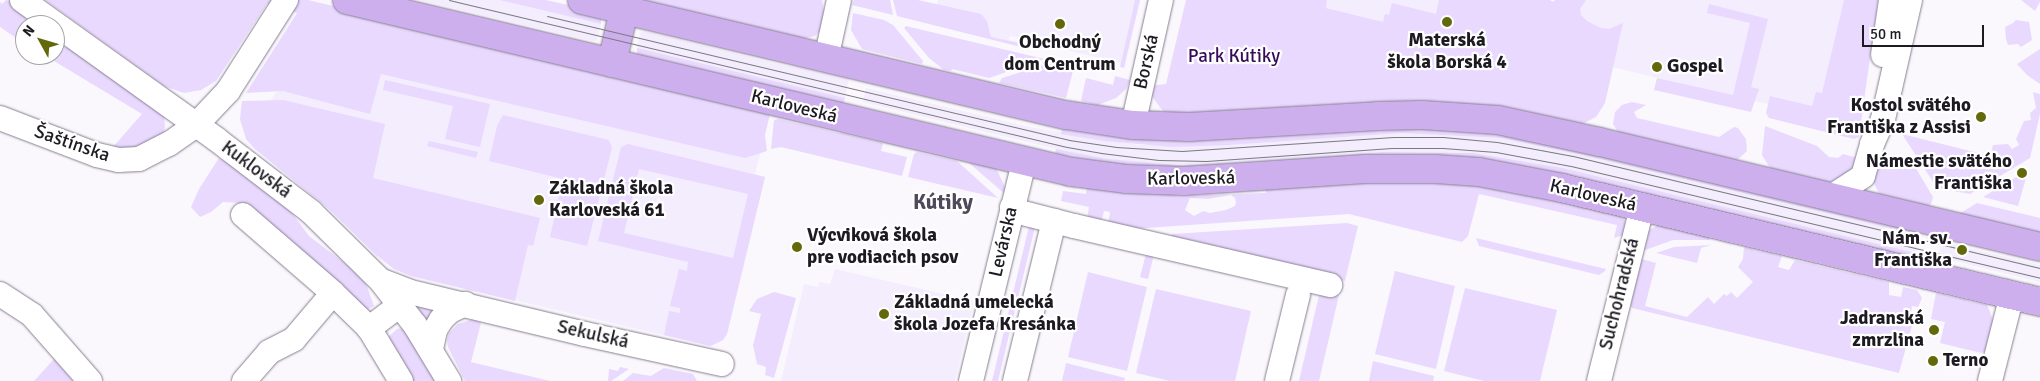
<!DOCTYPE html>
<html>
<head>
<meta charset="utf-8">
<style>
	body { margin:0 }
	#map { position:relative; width:2040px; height:381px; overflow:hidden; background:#faf8fc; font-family:Signika,sans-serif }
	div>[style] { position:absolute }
	.built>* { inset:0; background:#f3edfd }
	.green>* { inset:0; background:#e9d9fe }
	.roads { filter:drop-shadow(0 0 1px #867e91) drop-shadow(0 0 1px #867e91) }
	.minor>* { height:24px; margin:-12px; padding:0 12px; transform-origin:12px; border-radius:12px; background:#fff }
	.major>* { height:28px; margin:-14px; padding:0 14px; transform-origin:14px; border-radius:14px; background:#cdafee }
	.tram>* { height:1px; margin:-0.5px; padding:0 0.5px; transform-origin:0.5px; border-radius:0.5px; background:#7c797f }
	.dots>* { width:14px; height:14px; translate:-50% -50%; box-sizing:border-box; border:2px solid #fff; border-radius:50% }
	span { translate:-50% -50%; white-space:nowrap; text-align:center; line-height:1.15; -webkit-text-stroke:4.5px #fff; paint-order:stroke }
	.poi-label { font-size:19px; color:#1d1a21; font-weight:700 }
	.left { translate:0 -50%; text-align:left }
	.right { translate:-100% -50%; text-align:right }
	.park-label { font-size:19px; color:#380b5a }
	.street-label { font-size:19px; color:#1d1a21 }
	.quarter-label { font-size:21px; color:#50495a; font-weight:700 }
	.north { position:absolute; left:15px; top:15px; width:50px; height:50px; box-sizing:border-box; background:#fff; border:1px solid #a5a3a6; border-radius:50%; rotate:309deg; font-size:14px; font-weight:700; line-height:20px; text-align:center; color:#1d1a21 }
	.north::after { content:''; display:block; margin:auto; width:18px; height:22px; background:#63690a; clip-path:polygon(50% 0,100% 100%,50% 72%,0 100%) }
	.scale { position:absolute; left:1862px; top:25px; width:122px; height:22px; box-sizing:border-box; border:2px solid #1d1a21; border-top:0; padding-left:6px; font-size:15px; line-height:18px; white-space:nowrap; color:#1d1a21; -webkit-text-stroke:4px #fff; paint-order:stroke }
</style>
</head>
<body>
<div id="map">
	<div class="built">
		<div style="clip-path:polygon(420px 0,499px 0,601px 24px,597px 40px,594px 41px)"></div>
		<div style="clip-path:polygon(938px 0,1135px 0,1121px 63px,1010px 36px,1008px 41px,991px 37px,989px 27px,937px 4px)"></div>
		<div style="clip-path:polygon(1327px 0,1538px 0,1472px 45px,1326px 8px)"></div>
		<div style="clip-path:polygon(1558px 0,1862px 0,1834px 120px,1612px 67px,1610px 79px)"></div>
		<div style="clip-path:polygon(644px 31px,786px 66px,830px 69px,850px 74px,845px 98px,639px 49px,637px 47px,640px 33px)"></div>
		<div style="clip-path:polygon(309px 42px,765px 135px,755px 174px,765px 177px,727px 334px,723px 340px,710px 346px,411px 276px,386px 263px,307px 189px,255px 149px,246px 139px)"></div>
		<div style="clip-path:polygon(866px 88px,1029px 127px,1139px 145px,1230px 145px,1401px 133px,1501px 138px,1579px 154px,1921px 235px,1916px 253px,1563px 168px,1473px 153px,1382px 152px,1209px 165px,1141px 163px,1108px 159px,1056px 149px,863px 102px)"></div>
		<div style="clip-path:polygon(1942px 242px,2040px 265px,2040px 282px,1938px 257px)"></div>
		<div style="clip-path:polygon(835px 269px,974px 301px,955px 381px,781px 381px,804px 284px,818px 287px,819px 282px,830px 284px)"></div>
	</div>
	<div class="green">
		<div style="clip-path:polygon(6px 0,10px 1px,43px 25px,25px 25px,25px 44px,0 27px,0 2px,2px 4px)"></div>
		<div style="clip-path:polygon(45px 0,308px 0,771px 110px,765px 135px,767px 151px,745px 158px,381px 74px,370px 114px,283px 91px,246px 93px,297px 13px,267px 4px,216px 81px,201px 90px,184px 93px,164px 86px)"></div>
		<div style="clip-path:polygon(499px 0,546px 0,595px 11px,601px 18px,601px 24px)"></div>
		<div style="clip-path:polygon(640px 0,822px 0,824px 11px,821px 30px,815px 36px,802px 39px)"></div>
		<div style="clip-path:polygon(854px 0,890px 0,893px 15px,852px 5px)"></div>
		<div style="clip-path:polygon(893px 0,918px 0,981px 14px,987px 21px,991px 37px,1030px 45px,1029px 49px,897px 16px)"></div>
		<div style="clip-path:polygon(1135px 0,1140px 0,1124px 68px,1120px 67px)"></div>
		<div style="clip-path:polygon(1186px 0,1327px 0,1326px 8px,1383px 22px,1385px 14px,1389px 15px,1392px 3px,1436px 14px,1439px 0,1550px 0,1553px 2px,1555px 0,1586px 0,1580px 9px,1581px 15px,1587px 21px,1601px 28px,1609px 29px,1623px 23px,1605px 103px,1596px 117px,1580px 125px,1318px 109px,1165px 114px,1151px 95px,1149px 86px,1166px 84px)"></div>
		<div style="clip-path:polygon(1844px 0,1878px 0,1859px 137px,1854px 139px,1769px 118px,1766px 113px,1770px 96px,1812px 106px,1816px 92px,1822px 93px)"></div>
		<div style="clip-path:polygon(2021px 0,2040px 0,2040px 2px,2035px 11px)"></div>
		<div style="clip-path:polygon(1709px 4px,1768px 19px,1751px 87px,1759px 89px,1751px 112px,1654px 90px,1657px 78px,1733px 95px,1750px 23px,1707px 13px)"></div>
		<div style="clip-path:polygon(853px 13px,884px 20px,893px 25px,923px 61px,922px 64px,862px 49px,851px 30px)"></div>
		<div style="clip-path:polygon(2016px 20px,2029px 22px,2032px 40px,2021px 47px,2018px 44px,2008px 45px,2006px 39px,2005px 27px,2013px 23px)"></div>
		<div style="clip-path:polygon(906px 26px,1044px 59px,989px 78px,952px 69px,951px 71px,944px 70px,929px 58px,904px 28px)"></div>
		<div style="clip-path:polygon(55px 34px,164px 113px,165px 127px,163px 135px,150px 148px,112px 151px,28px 116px,112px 148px,142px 114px,44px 55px,55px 55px)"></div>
		<div style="clip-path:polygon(637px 48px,845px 98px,842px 110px,637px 55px)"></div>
		<div style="clip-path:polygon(2040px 49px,2040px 84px,2027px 75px,2017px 64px)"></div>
		<div style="clip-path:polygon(1052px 62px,1074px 67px,1066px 98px,999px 83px,1002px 78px)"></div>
		<div style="clip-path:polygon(1115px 76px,1130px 80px,1126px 89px,1116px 98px,1098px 105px,1081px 101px,1086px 78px,1113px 85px)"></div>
		<div style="clip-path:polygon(385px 80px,490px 104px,480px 147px,445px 139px,453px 106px,383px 90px)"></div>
		<div style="clip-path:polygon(2033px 92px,2040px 94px,2040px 114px,2030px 158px,1970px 194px,1937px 188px,1902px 134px,1990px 156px,1993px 145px,2008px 144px,2012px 149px,2019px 145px,2016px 139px,2024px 121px,2031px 120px,2030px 113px,2036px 108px)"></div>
		<div style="clip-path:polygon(283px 100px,385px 124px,373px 178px,540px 218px,533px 246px,528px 245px,515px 301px,411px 276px,394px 269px,376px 255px,330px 210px,255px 149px,246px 139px,240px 119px,242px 101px)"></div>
		<div style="clip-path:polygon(1632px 102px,1646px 105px,1634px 112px,1637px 118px,1719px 137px,1734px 127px,1738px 128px,1746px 139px,1747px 151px,1736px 161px,1620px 135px,1613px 124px,1615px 112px,1622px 105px)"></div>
		<div style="clip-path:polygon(503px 115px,609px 140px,612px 148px,587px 246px,550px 237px,563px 179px,489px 161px,497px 126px)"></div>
		<div style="clip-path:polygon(779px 119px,883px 143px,881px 151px,907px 157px,902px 176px,781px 147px,771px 149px,774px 120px)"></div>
		<div style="clip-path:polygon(1063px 125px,1318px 128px,1476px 127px,1923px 228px,1920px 235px,1579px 154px,1501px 138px,1401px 133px,1230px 145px,1172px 147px,1104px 141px,1061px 134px)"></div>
		<div style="clip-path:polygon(1765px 126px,1817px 146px,1829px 157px,1838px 158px,1843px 154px,1854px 157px,1858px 160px,1858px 166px,1834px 186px,1770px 168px,1762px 155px)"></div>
		<div style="clip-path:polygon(429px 141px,478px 152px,476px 158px,427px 146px)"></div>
		<div style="clip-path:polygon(evenodd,628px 144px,765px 177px,727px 334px,723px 340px,715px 344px,710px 346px,664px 335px,669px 311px,680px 313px,680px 308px,670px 306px,679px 269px,687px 271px,688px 262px,598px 241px,621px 147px,628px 144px,639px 169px,748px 194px,733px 258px,624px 233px,639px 169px)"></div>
		<div style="clip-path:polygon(1056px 149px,1108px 159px,1178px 165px,1236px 163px,1382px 152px,1473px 153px,1563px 168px,1916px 253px,1914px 262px,1527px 171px,1206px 172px,1054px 159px)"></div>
		<div style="clip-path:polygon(917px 152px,957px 161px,998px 198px,908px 177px,914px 154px)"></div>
		<div style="clip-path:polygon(1879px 152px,1911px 160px,1933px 197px,1931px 204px,1927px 207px,1880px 195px,1872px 180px)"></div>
		<div style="clip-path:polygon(961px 156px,995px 166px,1006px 189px,1006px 195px)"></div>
		<div style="clip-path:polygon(219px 158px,237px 169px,269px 193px,292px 213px,309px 236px,359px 274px,366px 284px,374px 306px,365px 311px,241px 203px,223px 202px,211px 212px,200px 217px,191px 207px,199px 189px)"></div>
		<div style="clip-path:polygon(2018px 176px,2026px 178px,2018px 206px,1983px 197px)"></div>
		<div style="clip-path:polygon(evenodd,1064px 179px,1175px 190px,1175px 196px,1266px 193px,1265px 184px,1458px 179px,1621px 213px,1626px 223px,1623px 235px,1614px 238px,1617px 225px,1479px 194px,1468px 236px,1462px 242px,1349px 214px,1132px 229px,1108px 225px,1110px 212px,1104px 211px,1101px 223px,1087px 219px,1089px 207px,1061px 201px,1063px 191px,1086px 194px,1087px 185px,1067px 183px,1067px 187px,1063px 186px,1064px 179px,1231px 195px,1235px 198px,1236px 202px,1235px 206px,1226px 210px,1210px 213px,1203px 211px,1194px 216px,1185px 210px,1190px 198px,1208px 199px,1231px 195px)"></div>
		<div style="clip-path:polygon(1977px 203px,2040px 218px,2040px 238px,1954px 217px)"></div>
		<div style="clip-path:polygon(1030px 222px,1036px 223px,998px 381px,992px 381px)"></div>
		<div style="clip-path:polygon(1347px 223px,1358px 226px,1345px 281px,1171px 241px,1172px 234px)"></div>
		<div style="clip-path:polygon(1658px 225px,1711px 232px,1709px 240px,1673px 240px,1637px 253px,1648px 231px)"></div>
		<div style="clip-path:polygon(1476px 238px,1606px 269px,1605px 271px,1599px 275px,1479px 246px)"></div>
		<div style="clip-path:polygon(1711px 245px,1701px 248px,1697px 263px,1656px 253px,1674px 247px)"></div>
		<div style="clip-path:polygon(1744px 247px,1782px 256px,1778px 267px,1789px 270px,1795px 260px,1889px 282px,1889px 295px,1901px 297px,1903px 287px,1917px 290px,1922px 298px,1918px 307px,1912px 306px,1911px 313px,1917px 315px,1913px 322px,1899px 373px,1632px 308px,1630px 305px,1642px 259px,1656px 263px,1645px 306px,1687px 317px,1708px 297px,1714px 304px,1724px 294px,1727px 296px,1731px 292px,1737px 298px,1753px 282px,1738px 267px,1743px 259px)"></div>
		<div style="clip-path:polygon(1147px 250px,1153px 255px,1153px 259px,1148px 279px,1140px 277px)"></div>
		<div style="clip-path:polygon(1395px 271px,1455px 286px,1436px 369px,1375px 354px)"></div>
		<div style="clip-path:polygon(1088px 272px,1147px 287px,1127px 371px,1068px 357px)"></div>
		<div style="clip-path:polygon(1465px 288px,1557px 310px,1540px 381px,1484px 381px,1444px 371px)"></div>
		<div style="clip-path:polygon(1156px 289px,1251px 311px,1235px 381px,1170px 381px,1136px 373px)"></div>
		<div style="clip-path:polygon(1320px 291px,1339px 295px,1319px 381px,1299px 381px)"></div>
		<div style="clip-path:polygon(774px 292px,796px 298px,774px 378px,765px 375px,766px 367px,757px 364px,753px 345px,761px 314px,749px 311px,757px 299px)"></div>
		<div style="clip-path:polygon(1936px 293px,1987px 305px,1994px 322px,1988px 350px,1981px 353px,1940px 343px,1945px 322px,1931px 319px)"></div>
		<div style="clip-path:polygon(412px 300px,441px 307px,429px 324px)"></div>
		<div style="clip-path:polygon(473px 319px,481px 323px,471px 362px,550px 381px,465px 381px,448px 347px,447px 340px,449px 333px,458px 324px)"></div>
		<div style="clip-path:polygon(404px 328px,440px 381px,405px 381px,386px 339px,397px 329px)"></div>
		<div style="clip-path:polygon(54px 359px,73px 381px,34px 381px)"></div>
		<div style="clip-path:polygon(1373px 361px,1434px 376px,1433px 381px,1369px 381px)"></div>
		<div style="clip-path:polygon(1066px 363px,1125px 378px,1124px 381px,1062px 381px)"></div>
		<div style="clip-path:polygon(620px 367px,629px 369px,611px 381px,608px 381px,609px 369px,618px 371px)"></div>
		<div style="clip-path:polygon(664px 368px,693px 374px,697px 381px,623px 381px,633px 373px,651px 376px)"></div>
	</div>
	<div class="roads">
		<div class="minor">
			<div style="left:22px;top:0;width:239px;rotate:35.6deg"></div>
			<div style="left:216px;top:139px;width:120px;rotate:37.5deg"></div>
			<div style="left:311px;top:212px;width:98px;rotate:44.6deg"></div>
			<div style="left:381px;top:281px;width:56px;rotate:52.3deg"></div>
			<div style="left:415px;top:325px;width:66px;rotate:58.7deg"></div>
			<div style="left:1883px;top:55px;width:56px;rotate:-81.7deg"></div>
			<div style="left:826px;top:59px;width:60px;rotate:-77.6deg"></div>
			<div style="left:0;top:118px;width:104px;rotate:20.9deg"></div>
			<div style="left:97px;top:155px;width:22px;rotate:13deg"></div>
			<div style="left:118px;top:160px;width:21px;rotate:-3deg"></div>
			<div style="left:139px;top:159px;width:34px;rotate:-27deg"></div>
			<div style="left:169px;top:144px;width:33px;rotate:-35deg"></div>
			<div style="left:196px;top:125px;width:47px;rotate:-46.7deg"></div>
			<div style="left:228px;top:91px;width:108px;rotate:-57.5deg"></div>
			<div style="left:1133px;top:125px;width:128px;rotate:-77.4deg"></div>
			<div style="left:1831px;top:197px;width:38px;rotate:-33deg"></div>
			<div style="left:1863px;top:176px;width:33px;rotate:-74deg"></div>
			<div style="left:1872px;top:144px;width:27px;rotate:-66deg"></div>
			<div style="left:1883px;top:119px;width:122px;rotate:-77.2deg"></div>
			<div style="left:1012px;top:207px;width:9px;rotate:36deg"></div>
			<div style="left:1019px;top:212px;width:57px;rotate:14.3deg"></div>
			<div style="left:1074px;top:226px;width:263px;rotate:13deg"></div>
			<div style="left:243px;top:215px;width:119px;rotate:40.9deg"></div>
			<div style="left:333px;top:293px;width:50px;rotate:44.2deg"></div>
			<div style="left:382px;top:281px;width:30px;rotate:21deg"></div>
			<div style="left:410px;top:292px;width:180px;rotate:13.5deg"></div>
			<div style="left:585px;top:334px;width:140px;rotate:12.4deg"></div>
			<div style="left:0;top:294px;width:38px;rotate:33deg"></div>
			<div style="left:32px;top:315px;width:88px;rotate:48.7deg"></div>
			<div style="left:400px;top:305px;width:39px;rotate:143deg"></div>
			<div style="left:369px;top:328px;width:62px;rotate:58.9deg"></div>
			<div style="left:431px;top:349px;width:19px;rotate:-78deg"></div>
			<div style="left:435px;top:330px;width:12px;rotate:-59deg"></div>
			<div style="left:441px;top:320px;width:13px;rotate:-45deg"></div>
			<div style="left:450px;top:311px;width:17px;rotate:-25deg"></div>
			<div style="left:244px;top:381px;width:38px;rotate:-49deg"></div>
			<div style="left:269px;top:352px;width:28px;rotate:-27deg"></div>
			<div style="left:294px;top:339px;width:60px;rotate:-49.7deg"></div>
			<div style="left:971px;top:381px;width:225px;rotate:-76.4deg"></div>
			<div style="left:1015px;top:381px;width:165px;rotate:-76.3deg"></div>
			<div style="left:1277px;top:381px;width:89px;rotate:-76.3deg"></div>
			<div style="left:1599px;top:381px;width:179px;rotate:-76.1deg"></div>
			<div style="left:1990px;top:381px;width:89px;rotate:-75.7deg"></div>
		</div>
		<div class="major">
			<div style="left:347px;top:0;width:745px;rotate:13.35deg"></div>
			<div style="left:1072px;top:172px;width:54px;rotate:7.4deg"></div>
			<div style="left:1126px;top:179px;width:58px;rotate:2deg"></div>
			<div style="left:1184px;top:181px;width:181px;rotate:-3.8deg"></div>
			<div style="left:1365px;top:169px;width:70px"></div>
			<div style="left:1435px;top:169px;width:44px;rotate:3.9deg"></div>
			<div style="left:1479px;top:172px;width:85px;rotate:10.9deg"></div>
			<div style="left:1562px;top:188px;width:491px;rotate:13.4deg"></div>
			<div style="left:582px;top:0;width:497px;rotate:13.4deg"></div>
			<div style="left:1066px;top:115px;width:68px;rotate:8.5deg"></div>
			<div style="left:1133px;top:125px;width:56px;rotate:2deg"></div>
			<div style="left:1189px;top:127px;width:189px;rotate:-3.3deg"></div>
			<div style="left:1378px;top:116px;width:44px;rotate:-1.3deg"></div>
			<div style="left:1422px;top:115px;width:76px;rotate:3.8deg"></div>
			<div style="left:1498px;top:120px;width:104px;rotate:12.2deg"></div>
			<div style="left:1600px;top:142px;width:452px;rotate:13.4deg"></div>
			<div style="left:612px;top:63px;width:54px;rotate:-77.2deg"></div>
		</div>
	</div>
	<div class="tram">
		<div style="left:449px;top:0;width:635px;rotate:13.38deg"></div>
		<div style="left:1067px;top:147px;width:35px;rotate:10deg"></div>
		<div style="left:1101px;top:153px;width:58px;rotate:6.9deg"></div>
		<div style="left:1159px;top:160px;width:47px;rotate:1.2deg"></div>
		<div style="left:1206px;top:161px;width:186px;rotate:-4deg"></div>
		<div style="left:1392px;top:148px;width:51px"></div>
		<div style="left:1443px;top:148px;width:53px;rotate:4.3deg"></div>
		<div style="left:1496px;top:152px;width:76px;rotate:10.6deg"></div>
		<div style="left:1571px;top:166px;width:482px;rotate:13.4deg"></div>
		<div style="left:547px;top:16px;width:537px;rotate:13.36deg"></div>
		<div style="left:1069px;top:140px;width:48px;rotate:8.5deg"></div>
		<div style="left:1116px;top:147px;width:66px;rotate:3.5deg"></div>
		<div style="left:1182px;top:151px;width:212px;rotate:-3.8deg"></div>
		<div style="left:1394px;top:137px;width:49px"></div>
		<div style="left:1443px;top:137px;width:54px;rotate:5.3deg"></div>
		<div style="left:1497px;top:142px;width:77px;rotate:10.4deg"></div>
		<div style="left:1573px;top:156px;width:480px;rotate:13.5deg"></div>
	</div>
	<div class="dots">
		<div style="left:1447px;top:22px;background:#63690a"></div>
		<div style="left:1060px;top:24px;background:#63690a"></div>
		<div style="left:1657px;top:67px;background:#63690a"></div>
		<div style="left:1981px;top:117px;background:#63690a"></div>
		<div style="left:2022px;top:173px;background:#63690a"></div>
		<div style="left:539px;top:200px;background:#63690a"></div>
		<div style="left:797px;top:247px;background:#63690a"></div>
		<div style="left:1962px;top:250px;background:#63690a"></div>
		<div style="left:884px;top:314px;background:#63690a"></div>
		<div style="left:1934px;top:330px;background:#63690a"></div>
		<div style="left:1933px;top:361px;background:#63690a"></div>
	</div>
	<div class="poi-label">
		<span style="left:1447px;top:52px">Materská<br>škola Borská 4</span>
		<span style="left:1060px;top:54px">Obchodný<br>dom Centrum</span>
		<span class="left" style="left:1667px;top:67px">Gospel</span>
		<span class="right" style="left:1971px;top:117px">Kostol svätého<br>Františka z Assisi</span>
		<span class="right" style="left:2012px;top:173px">Námestie svätého<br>Františka</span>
		<span class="left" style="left:549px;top:200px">Základná škola<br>Karloveská 61</span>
		<span class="left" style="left:807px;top:247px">Výcviková škola<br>pre vodiacich psov</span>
		<span class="right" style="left:1952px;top:250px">Nám. sv.<br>Františka</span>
		<span class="left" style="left:894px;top:314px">Základná umelecká<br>škola Jozefa Kresánka</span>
		<span class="right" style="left:1924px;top:330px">Jadranská<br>zmrzlina</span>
		<span class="left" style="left:1943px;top:361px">Terno</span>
	</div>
	<div class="park-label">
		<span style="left:1234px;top:57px">Park Kútiky</span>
	</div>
	<div class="street-label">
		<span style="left:1147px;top:62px;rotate:-77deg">Borská</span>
		<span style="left:794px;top:107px;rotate:14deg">Karloveská</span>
		<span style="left:72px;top:144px;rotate:19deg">Šaštínska</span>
		<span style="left:256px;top:170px;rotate:37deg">Kuklovská</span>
		<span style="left:1191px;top:179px;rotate:-1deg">Karloveská</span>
		<span style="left:1593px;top:196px;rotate:13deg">Karloveská</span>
		<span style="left:1004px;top:242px;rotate:-77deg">Levárska</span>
		<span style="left:1620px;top:294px;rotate:-76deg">Suchohradská</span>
		<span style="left:593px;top:335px;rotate:13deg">Sekulská</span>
	</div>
	<div class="quarter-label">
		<span style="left:943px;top:202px">Kútiky</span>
	</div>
	<div class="north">N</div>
	<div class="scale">50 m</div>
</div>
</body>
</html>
